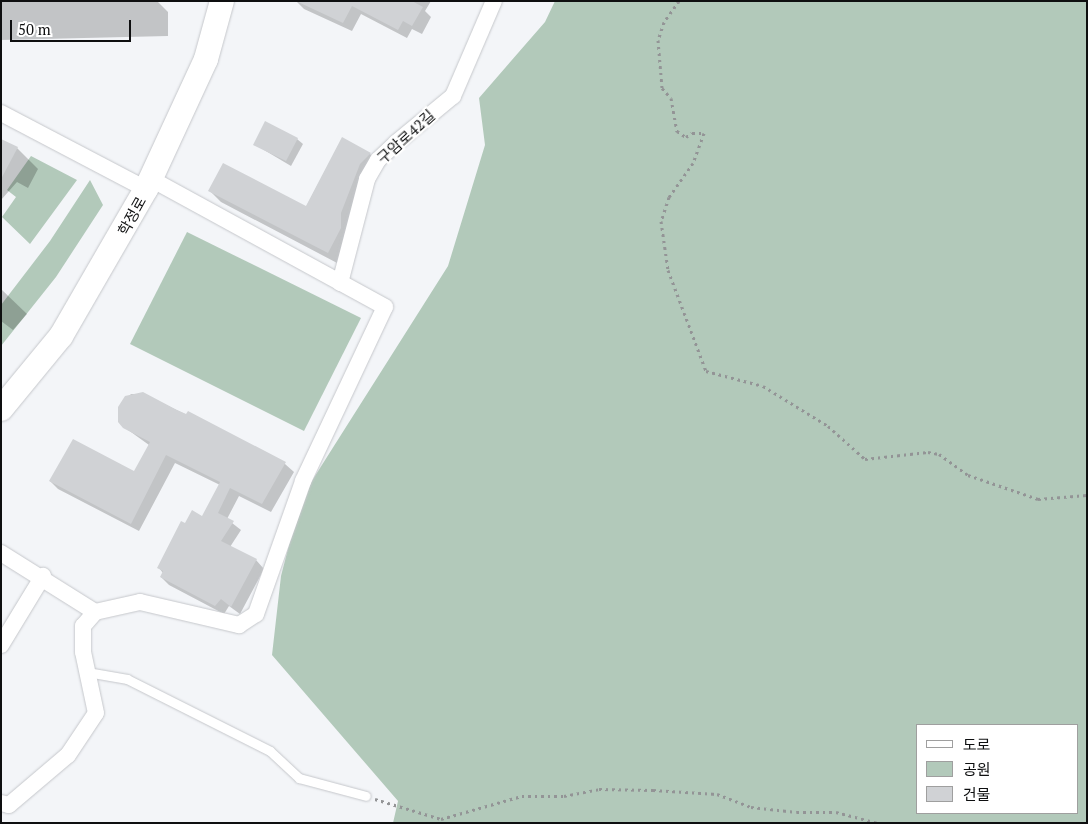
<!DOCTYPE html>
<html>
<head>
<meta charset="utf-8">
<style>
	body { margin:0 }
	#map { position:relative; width:1088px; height:824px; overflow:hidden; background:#f3f5f8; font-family:"PT Serif","Noto Sans KR",serif }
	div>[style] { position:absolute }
	.green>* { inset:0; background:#b2c9ba }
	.shadow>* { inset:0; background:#0003 }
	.building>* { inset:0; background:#d0d2d5 }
	.path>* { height:3px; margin-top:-1.5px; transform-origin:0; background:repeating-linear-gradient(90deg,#939496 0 2.5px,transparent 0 6.5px) }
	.roads { filter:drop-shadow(0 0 1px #c5c7cb) drop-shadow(0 0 1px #c5c7cb) }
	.service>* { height:9px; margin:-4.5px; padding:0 4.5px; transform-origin:4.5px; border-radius:4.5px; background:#fff }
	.minor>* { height:16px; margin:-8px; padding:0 8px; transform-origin:8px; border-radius:8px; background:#fff }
	.secondary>* { height:24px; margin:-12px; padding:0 12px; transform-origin:12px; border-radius:12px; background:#fff }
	span { translate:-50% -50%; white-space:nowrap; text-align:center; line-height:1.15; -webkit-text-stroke:4.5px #fff; paint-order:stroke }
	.street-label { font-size:15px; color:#0e0f10 }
	.frame { position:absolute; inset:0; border:2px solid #0e0f10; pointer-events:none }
	.legend { position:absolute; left:916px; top:724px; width:162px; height:90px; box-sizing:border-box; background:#fff; border:1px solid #9f9f9f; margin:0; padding:6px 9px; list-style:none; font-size:15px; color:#0e0f10 }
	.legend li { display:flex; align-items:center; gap:10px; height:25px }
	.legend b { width:25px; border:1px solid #9f9f9f }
	.scale { position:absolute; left:10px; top:20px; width:121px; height:22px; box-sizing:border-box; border:2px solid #0e0f10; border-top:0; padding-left:6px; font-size:15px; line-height:18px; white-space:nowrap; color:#0e0f10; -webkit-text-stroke:4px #fff; paint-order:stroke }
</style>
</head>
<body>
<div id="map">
	<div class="green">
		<div style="clip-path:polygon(evenodd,555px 1px,1087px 1px,1087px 823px,393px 823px,398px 801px,272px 655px,281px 576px,301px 498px,448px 266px,485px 145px,479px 98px,545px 22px,555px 1px,917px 725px,1077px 725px,1077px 813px,917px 813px,917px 725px)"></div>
		<div style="clip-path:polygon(31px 156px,77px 180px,30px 244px,2px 217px,16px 197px,7px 190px)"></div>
		<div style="clip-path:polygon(90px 180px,103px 205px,56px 277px,1px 346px,1px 305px,50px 241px)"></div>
		<div style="clip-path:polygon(187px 232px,361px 318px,304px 431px,130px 344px)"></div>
	</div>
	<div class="shadow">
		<div style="clip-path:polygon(1px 1px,157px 1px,168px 12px,168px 36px,1px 40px)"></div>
		<div style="clip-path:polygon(296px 1px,431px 1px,425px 11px,431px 17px,422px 34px,412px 29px,407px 38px,361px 14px,352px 31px,304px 9px)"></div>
		<div style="clip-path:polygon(297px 139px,303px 144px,291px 166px,254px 144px)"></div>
		<div style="clip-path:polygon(342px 139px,370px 154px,381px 165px,339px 264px,221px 202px,210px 191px,306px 207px)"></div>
		<div style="clip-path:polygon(1px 140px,17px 148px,38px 169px,28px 188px,17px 182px,1px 200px)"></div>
		<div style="clip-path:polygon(1px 289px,27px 314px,13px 330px,1px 321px)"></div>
		<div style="clip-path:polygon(131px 394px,143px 394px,187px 415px,188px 413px,285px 464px,294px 472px,271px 512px,239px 496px,227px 519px,241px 530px,230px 547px,256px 560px,264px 569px,240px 614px,229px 606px,224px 614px,169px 585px,161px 577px,163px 573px,159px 568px,185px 524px,202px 518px,220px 485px,175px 463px,139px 531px,58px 489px,50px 481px,135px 472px,149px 445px,124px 427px,119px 408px)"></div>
	</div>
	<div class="building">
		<div style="clip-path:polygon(296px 1px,412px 1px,423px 7px,412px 26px,403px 21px,398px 30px,352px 6px,343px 23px)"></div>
		<div style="clip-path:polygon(265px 121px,298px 138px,286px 161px,253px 145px)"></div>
		<div style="clip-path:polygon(342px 137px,371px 153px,360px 164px,341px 213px,341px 228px,328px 253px,208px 191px,223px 163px,306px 206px)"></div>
		<div style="clip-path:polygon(1px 139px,18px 147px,1px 179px)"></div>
		<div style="clip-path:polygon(143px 392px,177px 410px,186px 414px,188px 411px,286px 462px,262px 504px,230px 488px,218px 513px,234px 521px,221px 541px,257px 559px,231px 607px,221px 599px,215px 606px,160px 577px,163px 571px,157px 568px,181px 521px,185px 523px,192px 510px,202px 516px,220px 482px,166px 455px,131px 524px,49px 481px,73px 439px,134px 471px,150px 442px,123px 428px,118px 422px,118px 407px,125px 396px)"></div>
	</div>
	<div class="path">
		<div style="left:679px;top:1px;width:26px;rotate:126deg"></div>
		<div style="left:664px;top:22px;width:19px;rotate:108deg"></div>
		<div style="left:658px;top:40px;width:48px;rotate:85.2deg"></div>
		<div style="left:662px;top:88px;width:13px;rotate:48deg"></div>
		<div style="left:671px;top:98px;width:34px;rotate:80deg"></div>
		<div style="left:677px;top:131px;width:11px;rotate:34deg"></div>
		<div style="left:686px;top:137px;width:7px;rotate:-34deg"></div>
		<div style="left:692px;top:133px;width:12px"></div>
		<div style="left:704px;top:133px;width:32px;rotate:110deg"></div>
		<div style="left:693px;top:163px;width:42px;rotate:125.2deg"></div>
		<div style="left:669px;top:197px;width:25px;rotate:108deg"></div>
		<div style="left:661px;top:221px;width:49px;rotate:81.9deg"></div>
		<div style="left:668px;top:270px;width:108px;rotate:69.4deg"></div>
		<div style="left:706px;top:371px;width:59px;rotate:14.7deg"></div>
		<div style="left:763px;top:386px;width:76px;rotate:31.6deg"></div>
		<div style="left:828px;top:426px;width:50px;rotate:41.7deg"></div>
		<div style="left:865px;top:459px;width:63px;rotate:-6.3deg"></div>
		<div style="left:928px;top:452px;width:11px;rotate:10deg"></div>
		<div style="left:939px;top:454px;width:36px;rotate:36deg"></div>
		<div style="left:968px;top:475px;width:74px;rotate:18.9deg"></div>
		<div style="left:1038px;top:499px;width:49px;rotate:-4.7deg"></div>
		<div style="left:375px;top:799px;width:69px;rotate:16.9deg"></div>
		<div style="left:441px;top:819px;width:84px;rotate:-15.9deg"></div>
		<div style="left:522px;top:796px;width:42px"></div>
		<div style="left:564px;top:796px;width:36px;rotate:-11deg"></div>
		<div style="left:599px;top:789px;width:54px;rotate:1.1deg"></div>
		<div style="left:653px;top:790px;width:64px;rotate:3.6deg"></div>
		<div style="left:717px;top:794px;width:36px;rotate:21deg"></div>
		<div style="left:751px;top:807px;width:46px;rotate:6.2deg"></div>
		<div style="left:797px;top:812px;width:39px"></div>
		<div style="left:836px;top:812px;width:43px;rotate:14.7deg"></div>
	</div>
	<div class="roads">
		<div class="service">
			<div style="left:87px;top:672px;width:41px;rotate:9.9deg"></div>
			<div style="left:127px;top:679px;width:160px;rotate:26.7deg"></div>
			<div style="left:270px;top:751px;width:40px;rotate:43deg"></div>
			<div style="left:299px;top:778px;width:69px;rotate:15deg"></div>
		</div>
		<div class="minor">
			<div style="left:1px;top:113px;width:164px;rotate:27.7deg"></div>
			<div style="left:340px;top:283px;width:107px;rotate:-75.4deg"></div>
			<div style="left:367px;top:179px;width:22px;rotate:-60deg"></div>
			<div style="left:378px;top:160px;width:25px;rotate:-43deg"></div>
			<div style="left:396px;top:143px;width:74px;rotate:-39.5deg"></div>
			<div style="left:453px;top:96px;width:103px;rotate:-66.7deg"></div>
			<div style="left:1px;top:553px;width:111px;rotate:32.1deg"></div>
			<div style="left:95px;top:612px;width:46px;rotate:-12.5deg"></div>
			<div style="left:140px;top:602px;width:102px;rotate:13.1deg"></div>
			<div style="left:239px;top:625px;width:20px;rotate:-33deg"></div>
			<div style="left:256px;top:614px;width:141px;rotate:-70.5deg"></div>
			<div style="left:303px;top:481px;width:192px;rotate:-64.8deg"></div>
			<div style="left:385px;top:307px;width:267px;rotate:-151.3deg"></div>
			<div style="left:1px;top:645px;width:81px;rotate:-58.7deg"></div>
			<div style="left:1px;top:803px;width:8px;rotate:14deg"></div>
			<div style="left:9px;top:805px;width:77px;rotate:-40.3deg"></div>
			<div style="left:68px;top:755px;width:50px;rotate:-56.3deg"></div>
			<div style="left:96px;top:713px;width:62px;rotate:-102deg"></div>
			<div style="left:83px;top:652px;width:26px;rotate:-90deg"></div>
			<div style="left:83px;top:626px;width:18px;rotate:-49deg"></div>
		</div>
		<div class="secondary">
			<div style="left:1px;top:409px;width:94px;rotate:-50.6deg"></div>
			<div style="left:61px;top:336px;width:170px;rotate:-60deg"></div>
			<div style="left:146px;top:189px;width:143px;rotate:-65.2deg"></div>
			<div style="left:206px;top:59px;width:60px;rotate:-74.6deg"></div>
		</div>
	</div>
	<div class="street-label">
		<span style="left:406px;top:137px;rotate:-42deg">구암로42길</span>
		<span style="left:132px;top:216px;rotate:-61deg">학정로</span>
	</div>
	<div class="frame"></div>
	<ul class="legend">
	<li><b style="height:6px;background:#fff"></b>도로</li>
	<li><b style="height:14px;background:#b2c9ba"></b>공원</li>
	<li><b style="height:14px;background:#d0d2d5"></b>건물</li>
	</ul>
	<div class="scale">50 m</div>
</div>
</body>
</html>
